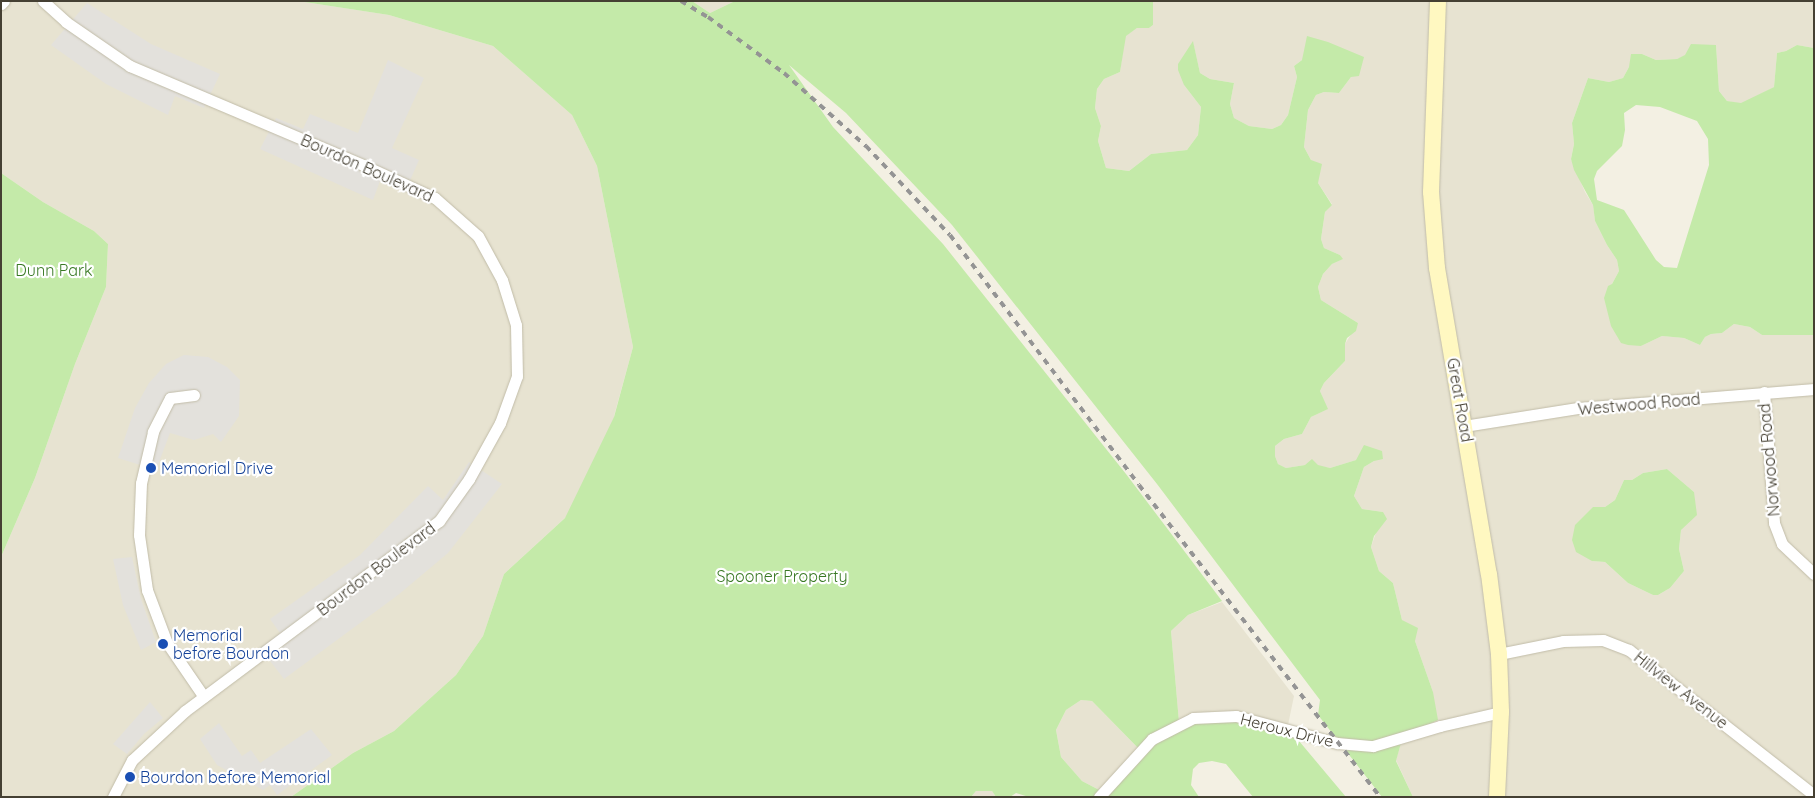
<!DOCTYPE html>
<html>
<head>
<meta charset="utf-8">
<style>
	body { margin:0 }
	#map { position:relative; width:1815px; height:798px; overflow:hidden; background:#f3f0e3; font-family:Quicksand,sans-serif }
	div>[style] { position:absolute }
	.residential>* { inset:0; background:#e7e3d1 }
	.green>* { inset:0; background:#c4eaa9 }
	.parking>* { inset:0; background:#e3e1dc }
	.roads { filter:drop-shadow(0 0 1px #c1bca8) drop-shadow(0 0 1px #c1bca8) }
	.street>* { height:11px; margin:-5.5px; padding:0 5.5px; transform-origin:5.5px; border-radius:5.5px; background:#fff }
	.secondary>* { height:16px; margin:-8px; padding:0 8px; transform-origin:8px; border-radius:8px; background:#fff8c1 }
	.rail>* { height:4px; margin-top:-2px; transform-origin:0; background:repeating-linear-gradient(90deg,#949494 0 6px,transparent 0 12px) }
	.dots>* { width:14px; height:14px; translate:-50% -50%; box-sizing:border-box; border:2px solid #fff; border-radius:50% }
	span { translate:-50% -50%; white-space:nowrap; text-align:center; line-height:1.15; -webkit-text-stroke:4.5px #fff; paint-order:stroke }
	.street-label { font-size:16px; color:#454033 }
	.park-label { font-size:16px; color:#397924 }
	.transit-label { font-size:16px; color:#164399 }
	.left { translate:0 -50%; text-align:left }
	.frame { position:absolute; inset:0; border:2px solid #454033; pointer-events:none }
</style>
</head>
<body>
<div id="map">
	<div class="residential">
		<div style="clip-path:polygon(1px 1px,298px 1px,389px 15px,493px 46px,572px 115px,597px 166px,633px 347px,614px 416px,615px 455px,579px 505px,504px 574px,483px 636px,456px 675px,394px 731px,353px 753px,291px 797px,1px 797px,1px 557px,35px 478px,75px 364px,106px 287px,108px 244px,94px 231px,43px 202px,1px 173px)"></div>
		<div style="clip-path:polygon(692px 1px,735px 1px,710px 13px)"></div>
		<div style="clip-path:polygon(evenodd,1153px 1px,1814px 1px,1814px 48px,1797px 45px,1786px 51px,1777px 53px,1774px 87px,1741px 104px,1727px 101px,1719px 91px,1716px 45px,1677px 59px,1656px 60px,1642px 54px,1629px 67px,1623px 78px,1609px 82px,1588px 78px,1572px 123px,1574px 144px,1571px 159px,1585px 192px,1593px 205px,1595px 221px,1607px 245px,1617px 260px,1619px 271px,1612px 284px,1641px 346px,1662px 336px,1684px 338px,1700px 345px,1705px 337px,1711px 334px,1722px 333px,1734px 324px,1750px 327px,1762px 335px,1814px 335px,1814px 797px,1413px 797px,1396px 760px,1403px 736px,1433px 692px,1415px 641px,1402px 620px,1393px 583px,1379px 571px,1371px 547px,1383px 512px,1362px 509px,1354px 496px,1364px 467px,1374px 461px,1356px 460px,1330px 468px,1305px 465px,1286px 468px,1278px 464px,1275px 456px,1275px 446px,1284px 439px,1302px 434px,1311px 417px,1327px 409px,1320px 391px,1324px 383px,1345px 361px,1345px 344px,1358px 323px,1321px 300px,1318px 287px,1323px 274px,1332px 264px,1342px 259px,1340px 255px,1324px 248px,1321px 239px,1325px 212px,1332px 204px,1318px 183px,1311px 160px,1304px 147px,1308px 110px,1316px 95px,1324px 92px,1339px 93px,1351px 77px,1302px 60px,1294px 66px,1297px 77px,1288px 115px,1281px 125px,1272px 129px,1249px 126px,1234px 118px,1230px 104px,1234px 83px,1210px 79px,1200px 73px,1193px 42px,1184px 85px,1201px 107px,1198px 135px,1187px 150px,1151px 154px,1129px 171px,1106px 168px,1098px 141px,1101px 126px,1095px 108px,1097px 89px,1104px 79px,1120px 72px,1125px 36px,1137px 28px,1149px 28px,1153px 25px,1153px 1px,1667px 469px,1694px 492px,1681px 530px,1679px 549px,1684px 571px,1670px 588px,1658px 595px,1653px 595px,1628px 583px,1605px 562px,1592px 561px,1605px 507px,1615px 500px,1624px 480px,1632px 480px,1643px 473px,1667px 469px)"></div>
		<div style="clip-path:polygon(1222px 602px,1294px 696px,1288px 725px,1179px 722px,1171px 631px,1188px 615px)"></div>
		<div style="clip-path:polygon(1081px 700px,1092px 701px,1140px 750px,1103px 792px,1082px 781px,1061px 757px,1056px 730px,1066px 710px)"></div>
		<div style="clip-path:polygon(976px 791px,992px 791px,996px 797px,971px 797px)"></div>
	</div>
	<div class="green">
		<div style="clip-path:polygon(evenodd,298px 1px,692px 1px,710px 13px,735px 1px,1153px 1px,1153px 25px,1149px 28px,1137px 28px,1126px 36px,1120px 72px,1104px 79px,1097px 89px,1095px 108px,1101px 126px,1098px 141px,1106px 168px,1129px 171px,1151px 154px,1187px 150px,1198px 135px,1201px 107px,1184px 85px,1178px 70px,1178px 64px,1193px 41px,1200px 73px,1210px 79px,1234px 83px,1230px 104px,1234px 118px,1249px 126px,1272px 129px,1281px 125px,1288px 115px,1297px 77px,1294px 66px,1302px 60px,1307px 36px,1328px 42px,1364px 57px,1359px 76px,1351px 77px,1339px 93px,1324px 92px,1316px 95px,1308px 110px,1304px 147px,1311px 160px,1322px 164px,1318px 183px,1332px 205px,1325px 212px,1321px 239px,1324px 248px,1340px 255px,1343px 259px,1332px 264px,1323px 274px,1318px 287px,1321px 300px,1358px 323px,1356px 331px,1347px 338px,1345px 344px,1345px 361px,1324px 383px,1320px 391px,1328px 409px,1311px 417px,1302px 434px,1284px 439px,1275px 446px,1275px 456px,1278px 464px,1286px 468px,1305px 465px,1312px 459px,1318px 465px,1330px 468px,1356px 460px,1364px 445px,1382px 451px,1383px 459px,1374px 461px,1364px 467px,1354px 496px,1362px 509px,1383px 512px,1387px 519px,1374px 536px,1371px 547px,1379px 571px,1393px 583px,1402px 620px,1418px 628px,1415px 641px,1433px 692px,1438px 720px,1403px 736px,1396px 761px,1413px 797px,1382px 797px,1318px 715px,1320px 700px,1157px 484px,952px 225px,846px 113px,789px 65px,833px 127px,943px 244px,1126px 474px,1222px 601px,1188px 615px,1171px 631px,1179px 722px,1211px 718px,1271px 728px,1294px 735px,1346px 797px,1253px 797px,1226px 764px,1212px 761px,1199px 763px,1193px 769px,1191px 785px,1199px 797px,1029px 797px,1016px 793px,1010px 797px,996px 797px,992px 791px,976px 791px,971px 797px,291px 797px,353px 753px,394px 731px,456px 675px,483px 636px,504px 574px,565px 518px,614px 417px,633px 347px,597px 166px,572px 115px,493px 46px,389px 15px,298px 1px,1081px 700px,1092px 701px,1140px 750px,1103px 792px,1082px 781px,1061px 757px,1056px 730px,1066px 710px,1081px 700px)"></div>
		<div style="clip-path:polygon(evenodd,1691px 44px,1716px 45px,1719px 91px,1727px 101px,1741px 103px,1774px 87px,1777px 53px,1786px 51px,1797px 45px,1814px 48px,1814px 335px,1762px 335px,1750px 327px,1734px 324px,1722px 333px,1711px 334px,1705px 337px,1700px 345px,1684px 338px,1662px 336px,1641px 346px,1628px 345px,1621px 343px,1611px 326px,1604px 298px,1608px 286px,1612px 284px,1619px 271px,1617px 260px,1607px 245px,1595px 221px,1593px 205px,1574px 170px,1571px 159px,1574px 144px,1572px 123px,1588px 78px,1609px 82px,1623px 78px,1629px 67px,1631px 54px,1642px 54px,1656px 60px,1677px 59px,1685px 55px,1691px 44px,1636px 105px,1660px 107px,1697px 121px,1708px 139px,1709px 165px,1677px 268px,1664px 267px,1656px 260px,1624px 210px,1597px 200px,1594px 179px,1597px 171px,1622px 146px,1625px 130px,1624px 113px,1636px 105px)"></div>
		<div style="clip-path:polygon(1px 173px,43px 202px,94px 231px,108px 244px,106px 287px,75px 364px,35px 478px,1px 557px)"></div>
		<div style="clip-path:polygon(1667px 469px,1694px 492px,1697px 515px,1681px 530px,1679px 549px,1684px 571px,1670px 588px,1658px 595px,1653px 595px,1628px 583px,1605px 562px,1592px 561px,1576px 552px,1572px 540px,1575px 525px,1593px 507px,1605px 507px,1615px 500px,1624px 480px,1632px 480px,1643px 473px)"></div>
	</div>
	<div class="parking">
		<div style="clip-path:polygon(87px 3px,151px 44px,220px 74px,204px 108px,175px 96px,168px 115px,106px 84px,51px 45px)"></div>
		<div style="clip-path:polygon(388px 60px,424px 78px,392px 148px,419px 160px,405px 192px,380px 181px,373px 200px,260px 149px,276px 118px,303px 129px,310px 114px,358px 133px)"></div>
		<div style="clip-path:polygon(184px 355px,208px 357px,227px 367px,240px 380px,239px 416px,221px 442px,213px 434px,194px 440px,170px 433px,156px 470px,118px 458px,135px 408px,149px 383px,166px 364px)"></div>
		<div style="clip-path:polygon(469px 462px,502px 484px,448px 553px,398px 595px,284px 679px,260px 648px,280px 633px,270px 619px,360px 555px,428px 486px,443px 500px)"></div>
		<div style="clip-path:polygon(132px 557px,141px 599px,156px 642px,141px 650px,123px 605px,113px 559px)"></div>
		<div style="clip-path:polygon(150px 702px,163px 718px,144px 734px,127px 754px,113px 744px)"></div>
		<div style="clip-path:polygon(219px 723px,242px 756px,251px 750px,260px 763px,311px 729px,332px 755px,277px 795px,270px 785px,263px 790px,217px 765px,200px 739px)"></div>
	</div>
	<div class="roads">
		<div class="street">
			<div style="left:43px;top:1px;width:31px;rotate:42deg"></div>
			<div style="left:66px;top:22px;width:78px;rotate:34.5deg"></div>
			<div style="left:130px;top:66px;width:253px;rotate:23deg"></div>
			<div style="left:363px;top:165px;width:79px;rotate:24.6deg"></div>
			<div style="left:435px;top:198px;width:57px;rotate:41.5deg"></div>
			<div style="left:478px;top:236px;width:50px;rotate:61.4deg"></div>
			<div style="left:502px;top:280px;width:47px;rotate:72.7deg"></div>
			<div style="left:516px;top:325px;width:51px;rotate:88.9deg"></div>
			<div style="left:517px;top:376px;width:50px;rotate:109.9deg"></div>
			<div style="left:500px;top:423px;width:64px;rotate:119deg"></div>
			<div style="left:469px;top:479px;width:52px;rotate:125.5deg"></div>
			<div style="left:439px;top:521px;width:317px;rotate:143.2deg"></div>
			<div style="left:185px;top:711px;width:72px;rotate:137.2deg"></div>
			<div style="left:132px;top:760px;width:42px;rotate:117.2deg"></div>
			<div style="left:1px;top:4px;width:4px;rotate:-45deg"></div>
			<div style="left:1764px;top:392px;width:131px;rotate:85.6deg"></div>
			<div style="left:1774px;top:523px;width:22px;rotate:69deg"></div>
			<div style="left:1782px;top:544px;width:44px;rotate:43.2deg"></div>
			<div style="left:194px;top:395px;width:24px;rotate:173deg"></div>
			<div style="left:170px;top:398px;width:38px;rotate:117deg"></div>
			<div style="left:153px;top:432px;width:52px;rotate:103.2deg"></div>
			<div style="left:141px;top:483px;width:52px;rotate:92.2deg"></div>
			<div style="left:139px;top:535px;width:56px;rotate:81.7deg"></div>
			<div style="left:147px;top:590px;width:57px;rotate:69.3deg"></div>
			<div style="left:167px;top:643px;width:65px;rotate:55.6deg"></div>
			<div style="left:1464px;top:426px;width:115px;rotate:-9deg"></div>
			<div style="left:1578px;top:408px;width:237px;rotate:-4.6deg"></div>
			<div style="left:1499px;top:654px;width:65px;rotate:-11.5deg"></div>
			<div style="left:1563px;top:641px;width:40px;rotate:-1.4deg"></div>
			<div style="left:1603px;top:640px;width:28px;rotate:21deg"></div>
			<div style="left:1629px;top:650px;width:235px;rotate:38.1deg"></div>
			<div style="left:1099px;top:797px;width:79px;rotate:-47.6deg"></div>
			<div style="left:1152px;top:739px;width:46px;rotate:-27.1deg"></div>
			<div style="left:1193px;top:718px;width:43px;rotate:-2.7deg"></div>
			<div style="left:1236px;top:716px;width:105px;rotate:15deg"></div>
			<div style="left:1337px;top:743px;width:36px;rotate:5deg"></div>
			<div style="left:1373px;top:746px;width:70px;rotate:-16.6deg"></div>
			<div style="left:1440px;top:726px;width:63px;rotate:-12.9deg"></div>
		</div>
		<div class="secondary">
			<div style="left:1438px;top:1px;width:191px;rotate:92.1deg"></div>
			<div style="left:1431px;top:192px;width:76px;rotate:85.5deg"></div>
			<div style="left:1437px;top:268px;width:310px;rotate:80.4deg"></div>
			<div style="left:1489px;top:574px;width:81px;rotate:82.9deg"></div>
			<div style="left:1499px;top:654px;width:58px;rotate:88deg"></div>
			<div style="left:1501px;top:712px;width:85px;rotate:92.7deg"></div>
		</div>
	</div>
	<div class="rail">
		<div style="left:681px;top:1px;width:31px;rotate:31deg"></div>
		<div style="left:708px;top:17px;width:94px;rotate:36.4deg"></div>
		<div style="left:784px;top:73px;width:110px;rotate:41.7deg"></div>
		<div style="left:866px;top:146px;width:122px;rotate:46.7deg"></div>
		<div style="left:950px;top:235px;width:313px;rotate:52.9deg"></div>
		<div style="left:1139px;top:485px;width:394px;rotate:52.3deg"></div>
	</div>
	<div class="dots">
		<div style="left:151px;top:468px;background:#1a4fb4"></div>
		<div style="left:163px;top:644px;background:#1a4fb4"></div>
		<div style="left:130px;top:777px;background:#1a4fb4"></div>
	</div>
	<div class="street-label">
		<span style="left:367px;top:168px;rotate:24deg">Bourdon Boulevard</span>
		<span style="left:1460px;top:400px;rotate:80deg">Great Road</span>
		<span style="left:1639px;top:404px;rotate:-5deg">Westwood Road</span>
		<span style="left:1769px;top:460px;rotate:-95deg">Norwood Road</span>
		<span style="left:376px;top:569px;rotate:-37deg">Bourdon Boulevard</span>
		<span style="left:1681px;top:690px;rotate:38deg">Hillview Avenue</span>
		<span style="left:1287px;top:730px;rotate:14deg">Heroux Drive</span>
	</div>
	<div class="park-label">
		<span style="left:54px;top:270px">Dunn Park</span>
		<span style="left:782px;top:576px">Spooner Property</span>
	</div>
	<div class="transit-label">
		<span class="left" style="left:161px;top:468px">Memorial Drive</span>
		<span class="left" style="left:173px;top:644px">Memorial<br>before Bourdon</span>
		<span class="left" style="left:140px;top:777px">Bourdon before Memorial</span>
	</div>
	<div class="frame"></div>
</div>
</body>
</html>
